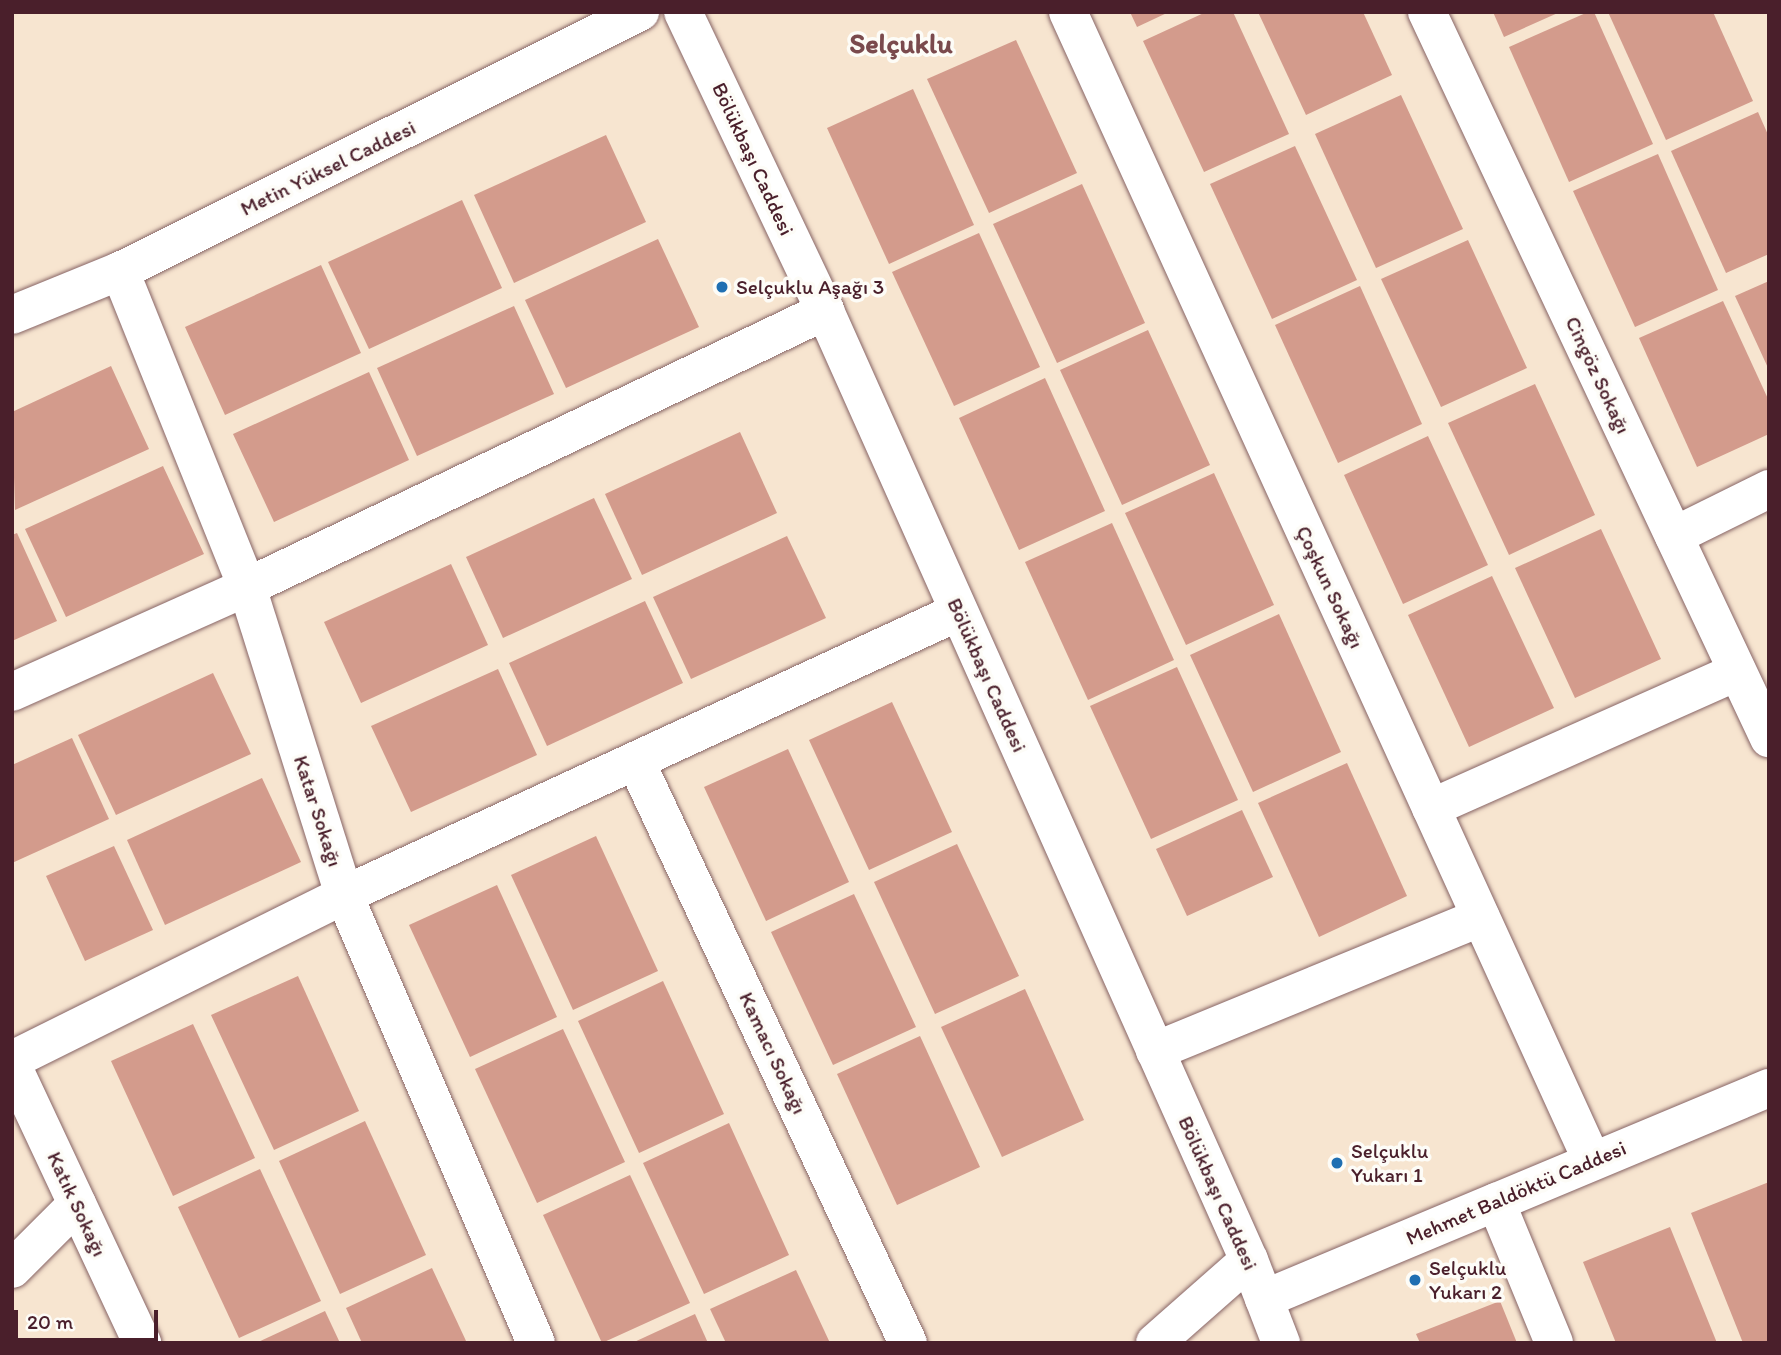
<!DOCTYPE html>
<html>
<head>
<meta charset="utf-8">
<style>
	body { margin:0 }
	#map { position:relative; width:1781px; height:1355px; overflow:hidden; background:#f7e5d0; font-family:Itim,sans-serif }
	div>[style] { position:absolute }
	.building>* { inset:0; background:#d39b8c }
	.roads { filter:drop-shadow(0 0 2px #876465) drop-shadow(0 0 2px #876465) }
	.street>* { height:38px; margin:-19px; padding:0 19px; transform-origin:19px; border-radius:19px; background:#fff }
	.secondary>* { height:38px; margin:-19px; padding:0 19px; transform-origin:19px; border-radius:19px; background:#fff }
	.dots>* { width:19px; height:19px; translate:-50% -50%; box-sizing:border-box; border:4px solid #fdfcf7; border-radius:50% }
	span { translate:-50% -50%; white-space:nowrap; text-align:center; line-height:1.15; -webkit-text-stroke:7px #fdfcf7; paint-order:stroke }
	.street-label { font-size:21px; color:#4a1f2b }
	.poi-label { font-size:21px; color:#4a1f2b }
	.left { translate:0 -50%; text-align:left }
	.district-label { font-size:28px; color:#7a4a4d; font-weight:700 }
	.frame { position:absolute; inset:0; border:14px solid #4a1f2b; pointer-events:none }
	.scale { position:absolute; left:14px; top:1310px; width:144px; height:32px; box-sizing:border-box; border:4px solid #4a1f2b; border-top:0; padding-left:9px; font-size:21px; line-height:24px; white-space:nowrap; color:#4a1f2b; -webkit-text-stroke:5px #fdfcf7; paint-order:stroke }
</style>
</head>
<body>
<div id="map">
	<div class="building">
		<div style="clip-path:polygon(1130px 12px,1169px 12px,1137px 27px)"></div>
		<div style="clip-path:polygon(1206px 12px,1233px 12px,1289px 134px,1204px 172px,1143px 41px)"></div>
		<div style="clip-path:polygon(1258px 12px,1363px 12px,1392px 75px,1306px 115px)"></div>
		<div style="clip-path:polygon(1493px 12px,1560px 12px,1504px 37px)"></div>
		<div style="clip-path:polygon(1588px 12px,1594px 12px,1653px 144px,1569px 182px,1509px 47px)"></div>
		<div style="clip-path:polygon(1608px 12px,1713px 12px,1753px 101px,1666px 140px)"></div>
		<div style="clip-path:polygon(1016px 40px,1077px 173px,989px 213px,927px 79px)"></div>
		<div style="clip-path:polygon(913px 89px,974px 225px,889px 264px,827px 128px)"></div>
		<div style="clip-path:polygon(1401px 95px,1463px 229px,1376px 268px,1315px 134px)"></div>
		<div style="clip-path:polygon(1758px 112px,1769px 137px,1769px 254px,1726px 273px,1671px 151px)"></div>
		<div style="clip-path:polygon(606px 135px,646px 222px,514px 283px,474px 195px)"></div>
		<div style="clip-path:polygon(1295px 146px,1357px 280px,1272px 319px,1210px 184px)"></div>
		<div style="clip-path:polygon(1658px 154px,1718px 290px,1635px 327px,1573px 191px)"></div>
		<div style="clip-path:polygon(1082px 184px,1145px 323px,1057px 363px,993px 224px)"></div>
		<div style="clip-path:polygon(462px 200px,502px 288px,369px 349px,328px 262px)"></div>
		<div style="clip-path:polygon(979px 233px,1040px 367px,954px 406px,892px 272px)"></div>
		<div style="clip-path:polygon(658px 239px,699px 327px,566px 388px,525px 300px)"></div>
		<div style="clip-path:polygon(1468px 240px,1527px 368px,1441px 407px,1381px 279px)"></div>
		<div style="clip-path:polygon(321px 265px,361px 353px,225px 415px,185px 327px)"></div>
		<div style="clip-path:polygon(1769px 281px,1769px 370px,1735px 296px)"></div>
		<div style="clip-path:polygon(1360px 286px,1422px 424px,1338px 463px,1275px 325px)"></div>
		<div style="clip-path:polygon(1723px 301px,1769px 401px,1769px 434px,1697px 467px,1639px 338px)"></div>
		<div style="clip-path:polygon(514px 306px,554px 394px,417px 456px,377px 368px)"></div>
		<div style="clip-path:polygon(1148px 330px,1210px 465px,1122px 505px,1060px 370px)"></div>
		<div style="clip-path:polygon(111px 366px,149px 449px,15px 510px,12px 412px)"></div>
		<div style="clip-path:polygon(369px 372px,409px 460px,274px 522px,233px 434px)"></div>
		<div style="clip-path:polygon(1045px 378px,1105px 511px,1019px 550px,959px 418px)"></div>
		<div style="clip-path:polygon(1535px 384px,1595px 515px,1509px 555px,1448px 423px)"></div>
		<div style="clip-path:polygon(740px 432px,777px 513px,642px 575px,605px 494px)"></div>
		<div style="clip-path:polygon(1428px 436px,1488px 565px,1403px 604px,1344px 475px)"></div>
		<div style="clip-path:polygon(163px 466px,204px 554px,66px 617px,25px 529px)"></div>
		<div style="clip-path:polygon(1214px 473px,1274px 605px,1186px 645px,1125px 513px)"></div>
		<div style="clip-path:polygon(594px 498px,632px 579px,503px 638px,466px 557px)"></div>
		<div style="clip-path:polygon(1112px 523px,1174px 660px,1088px 700px,1025px 562px)"></div>
		<div style="clip-path:polygon(1601px 529px,1661px 659px,1575px 698px,1515px 568px)"></div>
		<div style="clip-path:polygon(17px 533px,57px 621px,12px 641px,12px 535px)"></div>
		<div style="clip-path:polygon(787px 536px,826px 618px,691px 679px,653px 597px)"></div>
		<div style="clip-path:polygon(451px 564px,488px 645px,361px 703px,324px 622px)"></div>
		<div style="clip-path:polygon(1492px 576px,1554px 708px,1469px 747px,1408px 615px)"></div>
		<div style="clip-path:polygon(645px 601px,683px 683px,547px 746px,509px 663px)"></div>
		<div style="clip-path:polygon(1279px 614px,1341px 752px,1253px 792px,1190px 655px)"></div>
		<div style="clip-path:polygon(1177px 667px,1238px 800px,1151px 839px,1090px 706px)"></div>
		<div style="clip-path:polygon(498px 669px,537px 755px,411px 812px,371px 726px)"></div>
		<div style="clip-path:polygon(213px 673px,251px 754px,116px 815px,78px 735px)"></div>
		<div style="clip-path:polygon(892px 702px,952px 832px,869px 870px,809px 740px)"></div>
		<div style="clip-path:polygon(72px 738px,109px 819px,12px 863px,12px 765px)"></div>
		<div style="clip-path:polygon(788px 749px,849px 882px,766px 921px,704px 787px)"></div>
		<div style="clip-path:polygon(1347px 763px,1407px 896px,1319px 937px,1258px 803px)"></div>
		<div style="clip-path:polygon(262px 778px,301px 862px,165px 925px,127px 840px)"></div>
		<div style="clip-path:polygon(1242px 810px,1273px 877px,1187px 916px,1156px 849px)"></div>
		<div style="clip-path:polygon(596px 836px,658px 971px,573px 1010px,511px 875px)"></div>
		<div style="clip-path:polygon(957px 844px,1019px 976px,935px 1014px,874px 882px)"></div>
		<div style="clip-path:polygon(114px 846px,153px 930px,85px 961px,46px 876px)"></div>
		<div style="clip-path:polygon(497px 885px,557px 1017px,470px 1057px,409px 925px)"></div>
		<div style="clip-path:polygon(854px 894px,916px 1027px,833px 1065px,771px 932px)"></div>
		<div style="clip-path:polygon(298px 976px,359px 1111px,274px 1150px,211px 1015px)"></div>
		<div style="clip-path:polygon(663px 981px,724px 1114px,639px 1153px,578px 1021px)"></div>
		<div style="clip-path:polygon(1025px 989px,1084px 1120px,1002px 1157px,941px 1027px)"></div>
		<div style="clip-path:polygon(193px 1024px,255px 1158px,173px 1196px,111px 1061px)"></div>
		<div style="clip-path:polygon(563px 1029px,625px 1162px,537px 1203px,475px 1069px)"></div>
		<div style="clip-path:polygon(920px 1036px,980px 1167px,897px 1205px,837px 1074px)"></div>
		<div style="clip-path:polygon(365px 1121px,426px 1255px,340px 1294px,279px 1161px)"></div>
		<div style="clip-path:polygon(729px 1123px,789px 1255px,704px 1294px,643px 1163px)"></div>
		<div style="clip-path:polygon(260px 1169px,321px 1301px,239px 1338px,178px 1207px)"></div>
		<div style="clip-path:polygon(630px 1175px,690px 1303px,602px 1343px,543px 1215px)"></div>
		<div style="clip-path:polygon(1769px 1182px,1769px 1343px,1743px 1343px,1691px 1213px)"></div>
		<div style="clip-path:polygon(1670px 1227px,1717px 1343px,1616px 1343px,1583px 1262px)"></div>
		<div style="clip-path:polygon(432px 1268px,467px 1343px,362px 1343px,346px 1308px)"></div>
		<div style="clip-path:polygon(796px 1270px,830px 1343px,726px 1343px,710px 1309px)"></div>
		<div style="clip-path:polygon(1500px 1301px,1517px 1343px,1420px 1343px,1416px 1334px)"></div>
		<div style="clip-path:polygon(325px 1311px,340px 1343px,256px 1343px)"></div>
		<div style="clip-path:polygon(695px 1314px,708px 1343px,632px 1343px)"></div>
	</div>
	<div class="roads">
		<div class="street">
			<div style="left:683px;top:12px;width:331px;rotate:64.6deg"></div>
			<div style="left:825px;top:311px;width:1039px;rotate:65.93deg"></div>
			<div style="left:1249px;top:1260px;width:89px;rotate:68.9deg"></div>
			<div style="left:1068px;top:12px;width:1263px;rotate:65.48deg"></div>
			<div style="left:1427px;top:12px;width:803px;rotate:64.78deg"></div>
			<div style="left:120px;top:271px;width:341px;rotate:68.1deg"></div>
			<div style="left:247px;top:587px;width:323px;rotate:72.5deg"></div>
			<div style="left:344px;top:895px;width:487px;rotate:66.8deg"></div>
			<div style="left:1674px;top:536px;width:106px;rotate:-26.3deg"></div>
			<div style="left:12px;top:692px;width:257px;rotate:-24.1deg"></div>
			<div style="left:247px;top:587px;width:641px;rotate:-25.52deg"></div>
			<div style="left:637px;top:764px;width:639px;rotate:64.92deg"></div>
			<div style="left:1431px;top:808px;width:335px;rotate:-24deg"></div>
			<div style="left:1155px;top:1051px;width:352px;rotate:-22.3deg"></div>
			<div style="left:12px;top:1060px;width:371px;rotate:-26.4deg"></div>
			<div style="left:344px;top:895px;width:676px;rotate:-24.75deg"></div>
			<div style="left:12px;top:1065px;width:307px;rotate:64.9deg"></div>
			<div style="left:1496px;top:1202px;width:152px;rotate:67.6deg"></div>
			<div style="left:12px;top:1269px;width:92px;rotate:-45deg"></div>
			<div style="left:1264px;top:1299px;width:547px;rotate:-22.68deg"></div>
			<div style="left:1155px;top:1343px;width:125px;rotate:-41.4deg"></div>
		</div>
		<div class="secondary">
			<div style="left:12px;top:315px;width:117px;rotate:-22.2deg"></div>
			<div style="left:120px;top:271px;width:581px;rotate:-26.48deg"></div>
		</div>
	</div>
	<div class="dots">
		<div style="left:722px;top:287px;background:#1f6fb2"></div>
		<div style="left:1337px;top:1163px;background:#1f6fb2"></div>
		<div style="left:1415px;top:1280px;background:#1f6fb2"></div>
	</div>
	<div class="street-label">
		<span style="left:753px;top:159px;rotate:65deg">Bölükbaşı Caddesi</span>
		<span style="left:328px;top:168px;rotate:-26deg">Metin Yüksel Caddesi</span>
		<span style="left:1598px;top:375px;rotate:65deg">Cingöz Sokağı</span>
		<span style="left:1330px;top:587px;rotate:65deg">Çoşkun Sokağı</span>
		<span style="left:987px;top:675px;rotate:66deg">Bölükbaşı Caddesi</span>
		<span style="left:318px;top:811px;rotate:72deg">Katar Sokağı</span>
		<span style="left:773px;top:1053px;rotate:65deg">Kamacı Sokağı</span>
		<span style="left:1218px;top:1193px;rotate:66deg">Bölükbaşı Caddesi</span>
		<span style="left:1516px;top:1193px;rotate:-23deg">Mehmet Baldöktü Caddesi</span>
		<span style="left:77px;top:1204px;rotate:65deg">Katık Sokağı</span>
	</div>
	<div class="poi-label">
		<span class="left" style="left:736px;top:287px">Selçuklu Aşağı 3</span>
		<span class="left" style="left:1351px;top:1163px">Selçuklu<br>Yukarı 1</span>
		<span class="left" style="left:1429px;top:1280px">Selçuklu<br>Yukarı 2</span>
	</div>
	<div class="district-label">
		<span style="left:901px;top:43px">Selçuklu</span>
	</div>
	<div class="frame"></div>
	<div class="scale">20 m</div>
</div>
</body>
</html>
